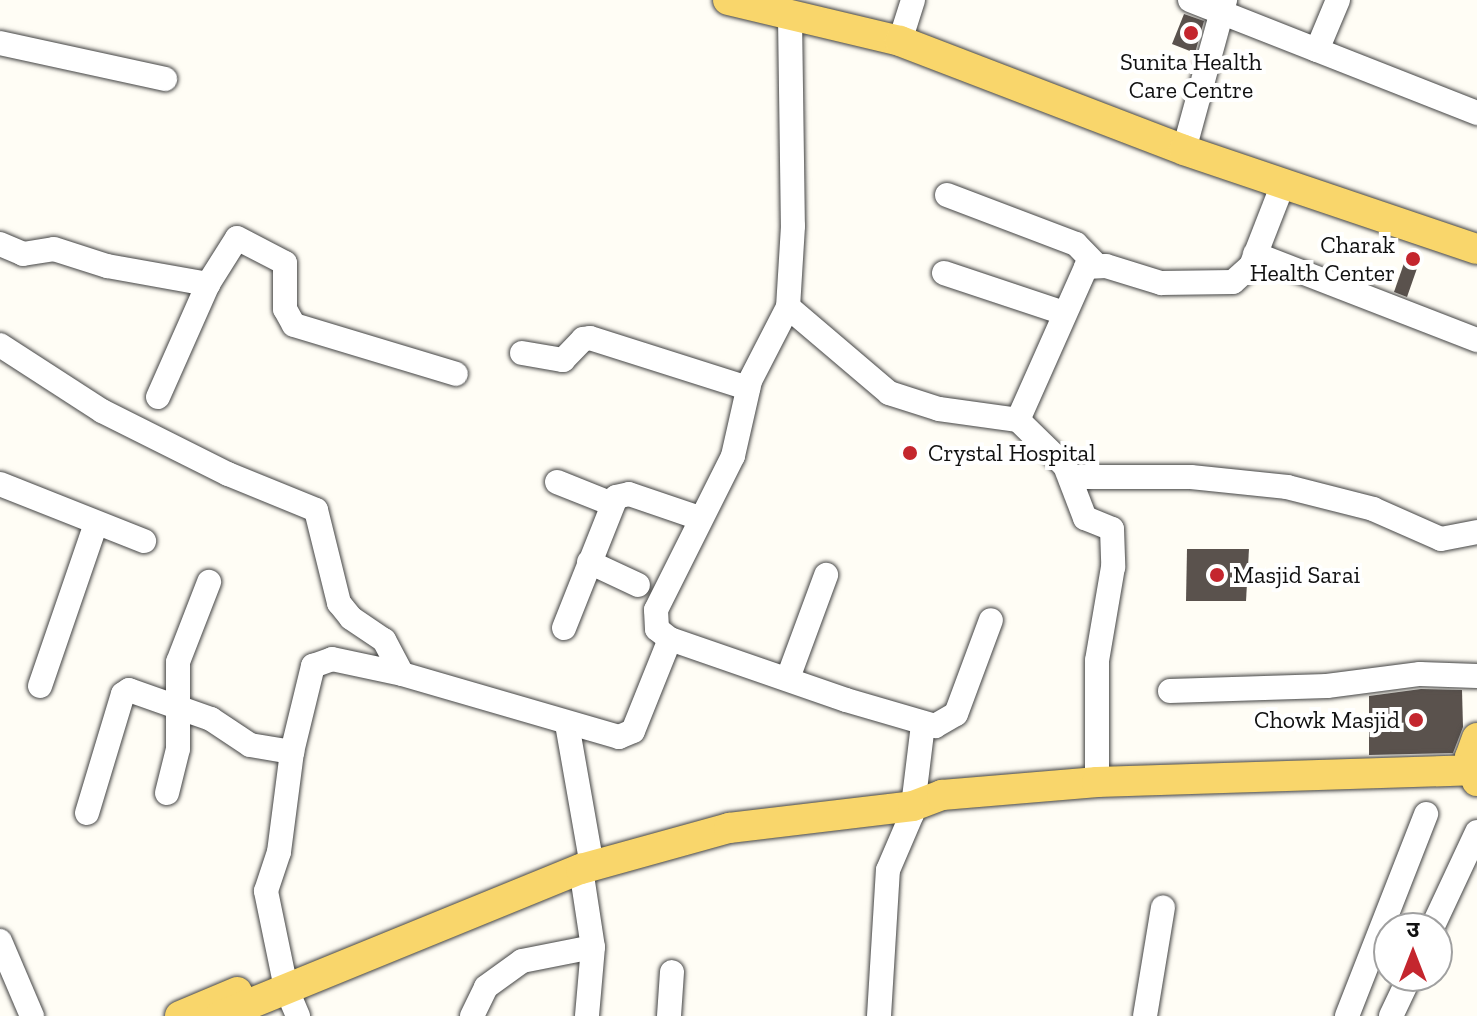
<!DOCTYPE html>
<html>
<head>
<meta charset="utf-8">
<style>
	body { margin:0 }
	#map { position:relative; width:1477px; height:1016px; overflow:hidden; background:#fffdf5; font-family:"Zilla Slab","Noto Sans Devanagari",serif }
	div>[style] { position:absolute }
	.building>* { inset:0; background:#5a524d }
	.roads { filter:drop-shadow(0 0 2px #444) drop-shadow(0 0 2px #444) }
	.minor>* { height:24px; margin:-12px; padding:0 12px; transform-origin:12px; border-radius:12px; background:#fff }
	.major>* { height:30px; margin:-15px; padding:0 15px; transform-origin:15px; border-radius:15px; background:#f9d66b }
	.dots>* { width:22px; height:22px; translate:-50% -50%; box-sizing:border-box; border:4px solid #fff; border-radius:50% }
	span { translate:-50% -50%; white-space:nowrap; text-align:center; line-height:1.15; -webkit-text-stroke:8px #fff; paint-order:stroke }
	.poi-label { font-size:24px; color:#111 }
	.right { translate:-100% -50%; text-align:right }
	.left { translate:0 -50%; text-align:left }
	.north { position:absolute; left:1373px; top:912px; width:80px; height:80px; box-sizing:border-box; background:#fff; border:2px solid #a0a0a0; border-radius:50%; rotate:0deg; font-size:22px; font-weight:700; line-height:32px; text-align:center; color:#111 }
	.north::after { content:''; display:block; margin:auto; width:28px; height:36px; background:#c4262e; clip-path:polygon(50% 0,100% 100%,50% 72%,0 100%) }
</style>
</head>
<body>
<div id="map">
	<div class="building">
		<div style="clip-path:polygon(1184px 14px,1204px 21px,1195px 53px,1172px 44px)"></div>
		<div style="clip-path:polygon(1409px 249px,1422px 254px,1407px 297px,1394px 292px)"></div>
		<div style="clip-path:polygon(1187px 549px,1249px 549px,1246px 601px,1186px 601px)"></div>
		<div style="clip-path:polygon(1421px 689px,1462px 690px,1463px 727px,1453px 753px,1369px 755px,1369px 696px)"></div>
	</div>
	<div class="roads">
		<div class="minor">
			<div style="left:1190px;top:0;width:136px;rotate:21.5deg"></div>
			<div style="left:1338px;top:0;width:54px;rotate:112.8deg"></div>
			<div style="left:1317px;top:50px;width:172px;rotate:21.5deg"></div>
			<div style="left:790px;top:17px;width:209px;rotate:89.2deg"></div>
			<div style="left:793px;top:226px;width:81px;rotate:93.5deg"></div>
			<div style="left:788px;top:307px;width:133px;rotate:40.4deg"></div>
			<div style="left:889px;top:393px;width:52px;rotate:17.7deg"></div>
			<div style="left:939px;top:409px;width:80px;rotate:7.9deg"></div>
			<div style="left:1018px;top:420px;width:66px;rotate:44.4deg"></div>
			<div style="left:1065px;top:466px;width:56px;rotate:69deg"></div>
			<div style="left:1085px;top:518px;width:29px;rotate:22deg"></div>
			<div style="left:1112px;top:529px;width:38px;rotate:88deg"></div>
			<div style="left:1113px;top:567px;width:95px;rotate:99.7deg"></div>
			<div style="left:1097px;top:661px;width:121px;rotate:90deg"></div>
			<div style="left:900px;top:41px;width:43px;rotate:-72.4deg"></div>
			<div style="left:0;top:43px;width:169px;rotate:12.3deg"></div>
			<div style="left:1184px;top:150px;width:156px;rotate:-74.7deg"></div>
			<div style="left:947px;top:195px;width:138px;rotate:20.8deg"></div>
			<div style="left:1076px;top:244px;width:28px;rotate:46deg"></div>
			<div style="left:0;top:244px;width:25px;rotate:23deg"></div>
			<div style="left:23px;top:254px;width:31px;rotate:-9deg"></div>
			<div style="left:54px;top:249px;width:56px;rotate:17.8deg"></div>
			<div style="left:107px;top:266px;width:103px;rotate:10.1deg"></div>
			<div style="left:1255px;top:254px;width:238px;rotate:21.2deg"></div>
			<div style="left:944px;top:273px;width:126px;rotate:18.4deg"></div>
			<div style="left:788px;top:307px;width:83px;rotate:117.2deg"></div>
			<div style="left:750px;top:381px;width:77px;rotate:102.8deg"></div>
			<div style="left:733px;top:456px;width:172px;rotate:116.6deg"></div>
			<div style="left:656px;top:610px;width:19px;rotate:87deg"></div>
			<div style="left:657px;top:629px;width:16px;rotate:38deg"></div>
			<div style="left:670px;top:639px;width:186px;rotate:19.1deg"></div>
			<div style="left:846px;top:700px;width:93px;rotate:16.3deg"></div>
			<div style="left:935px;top:726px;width:24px;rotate:-30deg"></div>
			<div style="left:956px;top:714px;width:100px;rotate:-69.6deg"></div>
			<div style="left:0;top:345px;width:121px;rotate:32.9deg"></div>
			<div style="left:102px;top:411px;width:141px;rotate:26.6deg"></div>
			<div style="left:228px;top:474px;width:95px;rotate:22.2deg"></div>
			<div style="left:316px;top:510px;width:96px;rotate:76.1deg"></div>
			<div style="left:339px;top:603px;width:19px;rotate:51deg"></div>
			<div style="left:351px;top:618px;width:40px;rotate:34deg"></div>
			<div style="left:384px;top:640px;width:38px;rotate:62deg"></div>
			<div style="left:522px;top:353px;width:42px;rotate:9.7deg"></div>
			<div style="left:563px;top:360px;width:29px;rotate:-46deg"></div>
			<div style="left:583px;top:339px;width:7px;rotate:-8deg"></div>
			<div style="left:590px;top:338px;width:166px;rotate:17.6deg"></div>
			<div style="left:158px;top:397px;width:124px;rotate:-66.1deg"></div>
			<div style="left:208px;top:284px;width:54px;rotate:-57.8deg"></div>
			<div style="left:237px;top:238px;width:54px;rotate:27.5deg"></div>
			<div style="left:285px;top:263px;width:46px;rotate:90deg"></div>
			<div style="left:285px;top:309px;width:18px;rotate:61deg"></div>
			<div style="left:294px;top:325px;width:169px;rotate:16.8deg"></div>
			<div style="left:1018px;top:420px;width:167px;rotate:-66deg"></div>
			<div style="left:1086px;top:267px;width:20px;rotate:-3deg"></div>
			<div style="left:1106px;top:266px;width:58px;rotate:17.2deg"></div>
			<div style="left:1161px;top:283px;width:72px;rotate:-0.8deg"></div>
			<div style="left:1233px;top:282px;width:24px;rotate:-42deg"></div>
			<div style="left:1251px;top:266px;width:88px;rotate:-68.7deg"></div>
			<div style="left:1072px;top:477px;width:119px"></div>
			<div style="left:1191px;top:477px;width:97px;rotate:5.9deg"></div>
			<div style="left:1287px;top:487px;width:89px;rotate:14.3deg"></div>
			<div style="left:1373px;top:509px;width:74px;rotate:23.8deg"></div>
			<div style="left:1441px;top:539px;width:37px;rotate:-11deg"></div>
			<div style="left:557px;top:482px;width:59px;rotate:21.8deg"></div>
			<div style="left:0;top:484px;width:155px;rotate:21.6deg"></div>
			<div style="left:589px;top:562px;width:54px;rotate:25.1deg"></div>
			<div style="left:564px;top:628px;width:141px;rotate:-68.3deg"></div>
			<div style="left:616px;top:497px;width:13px;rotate:-13deg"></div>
			<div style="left:629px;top:494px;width:74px;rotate:18.9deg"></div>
			<div style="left:788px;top:678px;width:110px;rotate:-69.7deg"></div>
			<div style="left:40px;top:686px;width:172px;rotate:-71deg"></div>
			<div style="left:1170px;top:691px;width:157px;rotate:-1.8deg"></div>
			<div style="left:1327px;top:686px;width:94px;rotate:-7.4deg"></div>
			<div style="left:1420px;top:674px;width:57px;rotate:2deg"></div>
			<div style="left:567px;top:724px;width:144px;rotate:80deg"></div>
			<div style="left:167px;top:793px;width:45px;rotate:-76deg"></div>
			<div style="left:178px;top:749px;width:87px;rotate:-90deg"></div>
			<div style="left:178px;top:662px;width:86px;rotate:-68.8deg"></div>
			<div style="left:87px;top:813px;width:124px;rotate:-73.2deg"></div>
			<div style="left:123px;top:694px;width:7px;rotate:-34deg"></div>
			<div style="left:129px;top:690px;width:87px;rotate:19.5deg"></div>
			<div style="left:211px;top:719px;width:47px;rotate:33.7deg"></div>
			<div style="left:250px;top:745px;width:43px;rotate:9.5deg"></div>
			<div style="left:581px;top:869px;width:79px;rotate:81.3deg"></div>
			<div style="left:593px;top:947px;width:69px;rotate:95deg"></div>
			<div style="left:1432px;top:928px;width:106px;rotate:-64.9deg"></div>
			<div style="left:0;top:941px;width:82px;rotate:66.9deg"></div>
			<div style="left:298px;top:1016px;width:30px;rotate:-113deg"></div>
			<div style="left:286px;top:988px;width:99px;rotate:-101.7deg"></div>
			<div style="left:266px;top:891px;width:41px;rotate:-71.6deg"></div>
			<div style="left:279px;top:852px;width:101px;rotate:-82.6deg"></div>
			<div style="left:292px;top:752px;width:89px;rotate:-76.3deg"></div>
			<div style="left:313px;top:666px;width:20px;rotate:-20deg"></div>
			<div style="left:332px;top:659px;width:72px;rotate:12.1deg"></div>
			<div style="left:402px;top:674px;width:226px;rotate:16.2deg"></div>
			<div style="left:619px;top:737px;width:15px;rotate:-23deg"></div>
			<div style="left:633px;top:731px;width:99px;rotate:-68.1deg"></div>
			<div style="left:472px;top:1016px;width:32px;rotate:-64deg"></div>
			<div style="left:486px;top:987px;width:44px;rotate:-35.8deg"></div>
			<div style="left:522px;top:961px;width:72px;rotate:-11.2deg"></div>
			<div style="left:669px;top:1016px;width:44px;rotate:-86.1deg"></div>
			<div style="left:879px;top:1016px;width:146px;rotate:-86.5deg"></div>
			<div style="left:888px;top:870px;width:61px;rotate:-66.8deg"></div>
			<div style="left:912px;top:814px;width:91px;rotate:-83deg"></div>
			<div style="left:1145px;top:1016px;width:110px;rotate:-80.6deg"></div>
			<div style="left:1347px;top:1016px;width:217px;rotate:-68.6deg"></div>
			<div style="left:1391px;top:1016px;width:44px;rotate:-64.6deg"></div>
		</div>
		<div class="major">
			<div style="left:728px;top:0;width:177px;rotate:13.4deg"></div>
			<div style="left:900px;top:41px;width:304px;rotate:21deg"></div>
			<div style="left:1184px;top:150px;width:309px;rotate:18.7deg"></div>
			<div style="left:1477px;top:738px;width:20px;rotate:110deg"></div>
			<div style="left:1470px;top:757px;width:25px;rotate:74deg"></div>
			<div style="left:180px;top:1016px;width:62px;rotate:-22.8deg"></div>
			<div style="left:220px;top:1016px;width:390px;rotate:-22.2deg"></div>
			<div style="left:581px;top:869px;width:154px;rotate:-15.5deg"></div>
			<div style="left:729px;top:828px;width:185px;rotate:-6.8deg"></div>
			<div style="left:913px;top:806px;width:31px;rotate:-21deg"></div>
			<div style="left:942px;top:795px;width:156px;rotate:-4.8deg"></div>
			<div style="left:1097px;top:782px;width:374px;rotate:-1.8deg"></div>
		</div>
	</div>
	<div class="dots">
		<div style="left:1191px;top:33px;background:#c4262e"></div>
		<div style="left:1413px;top:259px;background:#c4262e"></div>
		<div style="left:910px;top:453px;background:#c4262e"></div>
		<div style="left:1217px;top:575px;background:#c4262e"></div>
		<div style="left:1416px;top:720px;background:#c4262e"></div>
	</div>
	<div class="poi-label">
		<span style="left:1191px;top:76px">Sunita Health<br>Care Centre</span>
		<span class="right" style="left:1395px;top:259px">Charak<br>Health Center</span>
		<span class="left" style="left:928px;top:453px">Crystal Hospital</span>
		<span class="left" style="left:1233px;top:575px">Masjid Sarai</span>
		<span class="right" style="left:1400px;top:720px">Chowk Masjid</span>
	</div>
	<div class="north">उ</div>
</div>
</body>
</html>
